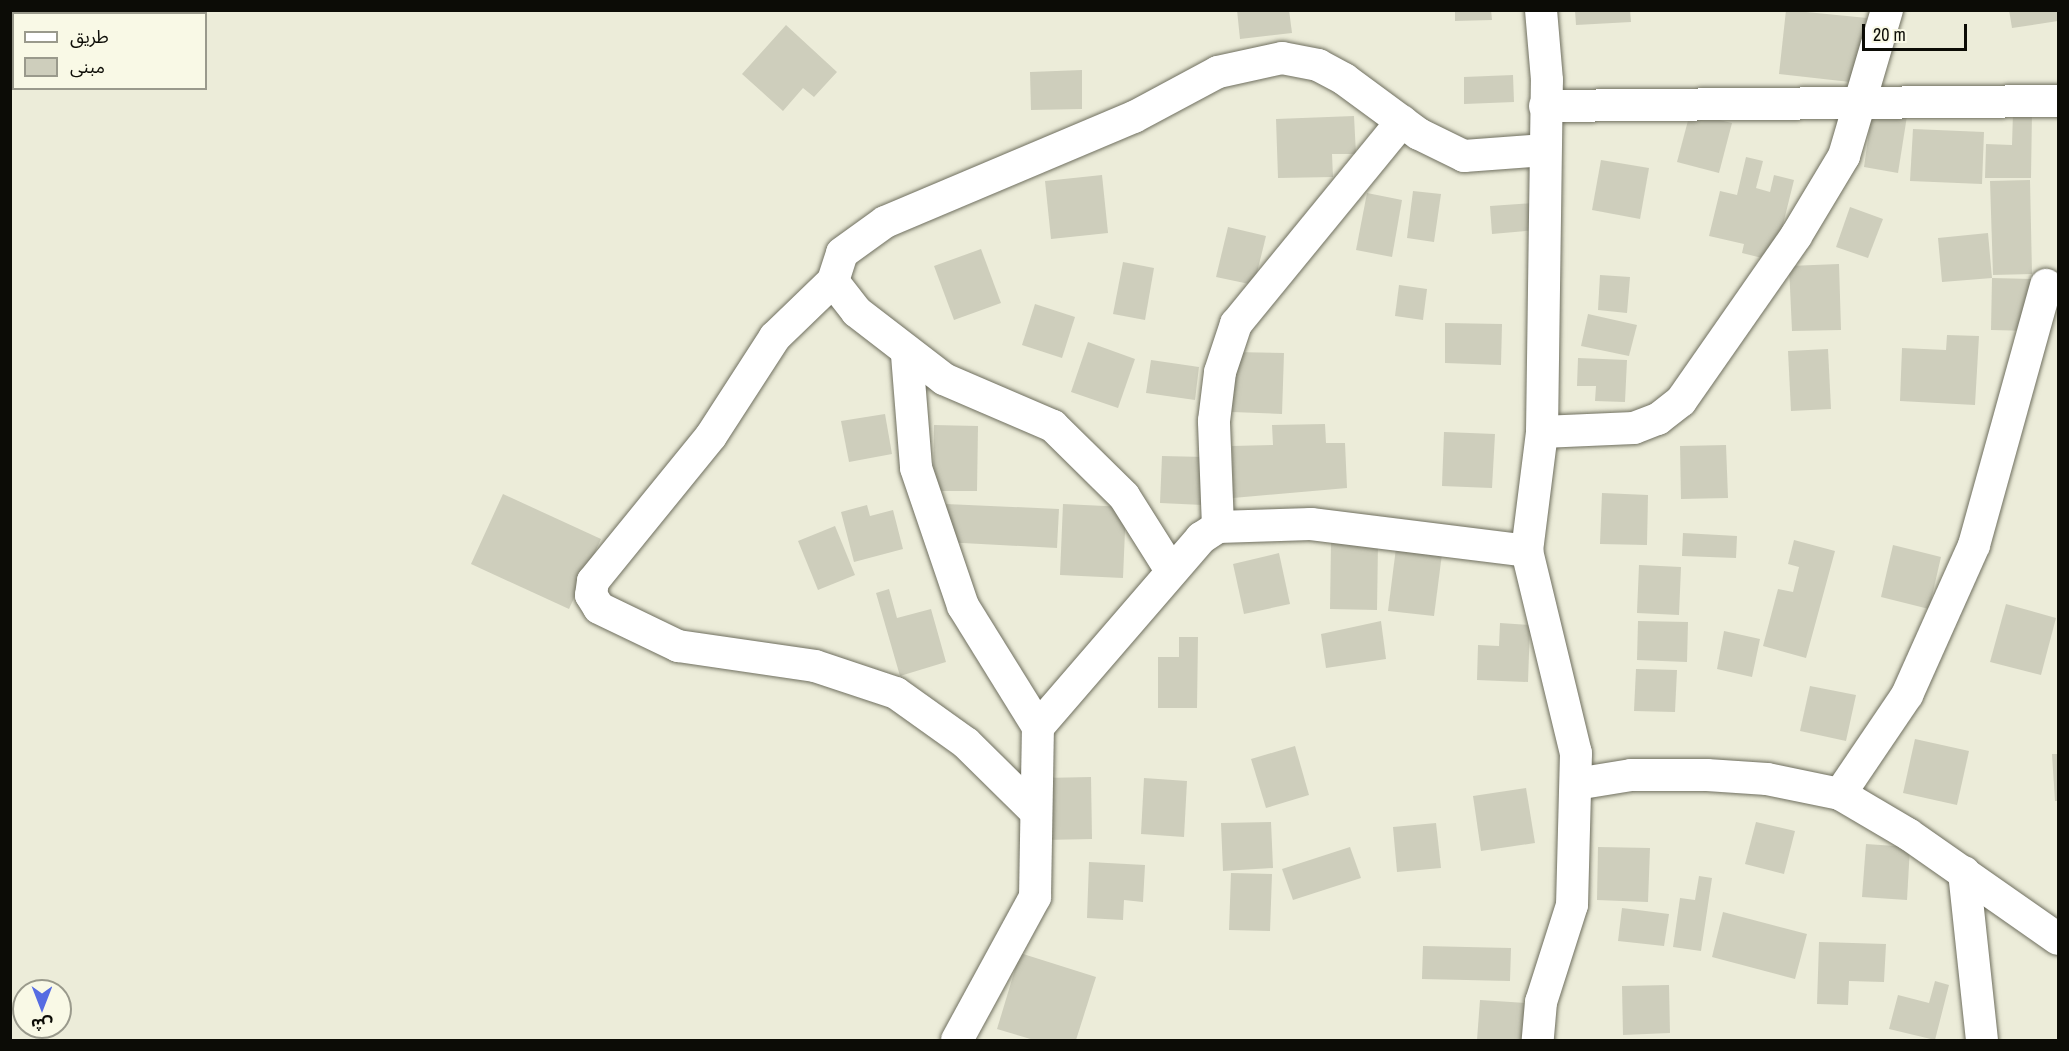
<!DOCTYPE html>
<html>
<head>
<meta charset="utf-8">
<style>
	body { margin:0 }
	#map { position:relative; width:2069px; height:1051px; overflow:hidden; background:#ececd9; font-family:"Archivo Narrow","Noto Sans Arabic",sans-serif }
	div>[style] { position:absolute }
	.building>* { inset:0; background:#cecebc }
	.roads { filter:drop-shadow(0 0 2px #6f6f5f) drop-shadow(0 0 2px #6f6f5f) }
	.street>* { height:32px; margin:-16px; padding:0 16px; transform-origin:16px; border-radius:16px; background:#fff }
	span { translate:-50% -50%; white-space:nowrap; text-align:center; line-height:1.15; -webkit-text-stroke:5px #f9f9e6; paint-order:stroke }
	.frame { position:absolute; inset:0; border:12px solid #0c0c06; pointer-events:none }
	.legend { position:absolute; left:12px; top:12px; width:195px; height:78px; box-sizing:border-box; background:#f9f9e6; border:2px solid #9a9a8c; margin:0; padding:8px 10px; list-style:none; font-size:18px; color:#0c0c06 }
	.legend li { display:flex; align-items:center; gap:12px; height:30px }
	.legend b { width:30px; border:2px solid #9a9a8c }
	.north { position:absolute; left:12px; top:979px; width:60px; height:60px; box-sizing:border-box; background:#f9f9e6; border:2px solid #9a9a8c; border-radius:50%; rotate:180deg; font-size:16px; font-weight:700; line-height:24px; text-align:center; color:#0c0c06 }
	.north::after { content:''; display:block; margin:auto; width:21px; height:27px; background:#566ce2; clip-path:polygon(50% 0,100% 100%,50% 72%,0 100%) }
	.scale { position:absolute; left:1862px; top:24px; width:105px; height:27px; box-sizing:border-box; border:3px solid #0c0c06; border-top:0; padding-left:8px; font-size:18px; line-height:21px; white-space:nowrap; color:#0c0c06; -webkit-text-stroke:4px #f9f9e6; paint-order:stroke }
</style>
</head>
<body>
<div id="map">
	<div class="building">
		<div style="clip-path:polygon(1237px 10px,1289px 10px,1292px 33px,1240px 39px)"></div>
		<div style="clip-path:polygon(1455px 10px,1491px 10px,1492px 20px,1455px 21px)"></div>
		<div style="clip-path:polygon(1575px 10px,1630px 10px,1631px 22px,1576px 25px)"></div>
		<div style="clip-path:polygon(1786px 10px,1867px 18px,1859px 83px,1779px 74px)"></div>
		<div style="clip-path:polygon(2009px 10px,2058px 10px,2058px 21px,2012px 28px)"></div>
		<div style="clip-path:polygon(786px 25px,837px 72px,814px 97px,803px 88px,783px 111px,742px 74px)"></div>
		<div style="clip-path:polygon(1082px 70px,1082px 109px,1031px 110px,1030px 72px)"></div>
		<div style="clip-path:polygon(1513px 75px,1514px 102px,1464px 104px,1464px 77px)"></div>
		<div style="clip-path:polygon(1872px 111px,1907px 116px,1898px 173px,1864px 167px)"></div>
		<div style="clip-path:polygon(2013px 112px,2032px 112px,2031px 178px,1985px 178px,1986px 144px,2012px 145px)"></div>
		<div style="clip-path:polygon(1690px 113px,1732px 123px,1719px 173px,1677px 162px)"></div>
		<div style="clip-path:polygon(1354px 116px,1356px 154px,1332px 154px,1333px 177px,1278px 178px,1276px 119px)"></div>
		<div style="clip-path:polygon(1913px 129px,1984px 132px,1982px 184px,1910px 181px)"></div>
		<div style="clip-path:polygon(1746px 157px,1763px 161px,1756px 188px,1770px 192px,1774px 175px,1794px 180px,1774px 261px,1742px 253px,1744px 244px,1709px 236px,1720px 191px,1737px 195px)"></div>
		<div style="clip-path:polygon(1601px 160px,1649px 168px,1640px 219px,1592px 210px)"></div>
		<div style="clip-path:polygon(1102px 175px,1108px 233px,1051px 239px,1045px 181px)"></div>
		<div style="clip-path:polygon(2030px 180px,2032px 274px,1993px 275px,1990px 181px)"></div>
		<div style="clip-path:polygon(1413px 191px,1441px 194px,1434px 242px,1407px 238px)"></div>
		<div style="clip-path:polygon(1367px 193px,1402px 200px,1392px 257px,1356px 250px)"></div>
		<div style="clip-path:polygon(1534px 203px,1536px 230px,1492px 234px,1490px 206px)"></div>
		<div style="clip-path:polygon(1850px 207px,1883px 219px,1868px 258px,1836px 247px)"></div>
		<div style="clip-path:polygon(1228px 227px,1266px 236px,1254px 285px,1216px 277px)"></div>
		<div style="clip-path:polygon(1988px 233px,1992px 278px,1942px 282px,1938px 238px)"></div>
		<div style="clip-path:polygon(981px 249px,1001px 303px,954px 320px,934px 266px)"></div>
		<div style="clip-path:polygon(1123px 262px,1154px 268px,1145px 320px,1113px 314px)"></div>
		<div style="clip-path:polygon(1839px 264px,1841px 330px,1792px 331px,1789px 266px)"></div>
		<div style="clip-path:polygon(1600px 275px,1630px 277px,1627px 313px,1598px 310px)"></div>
		<div style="clip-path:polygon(1992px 278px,2032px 279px,2032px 331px,1991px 330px)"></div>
		<div style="clip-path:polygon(1399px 285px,1427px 289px,1423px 320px,1395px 316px)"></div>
		<div style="clip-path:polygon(1035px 304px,1075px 317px,1062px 358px,1022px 345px)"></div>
		<div style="clip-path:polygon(1588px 314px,1637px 325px,1629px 356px,1581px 346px)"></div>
		<div style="clip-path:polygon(1445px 323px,1502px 324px,1501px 365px,1445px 363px)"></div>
		<div style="clip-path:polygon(1947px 335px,1979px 336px,1975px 405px,1900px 401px,1902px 348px,1946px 350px)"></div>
		<div style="clip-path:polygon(1088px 342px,1135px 359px,1118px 408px,1071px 392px)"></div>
		<div style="clip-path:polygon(1828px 349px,1831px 409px,1791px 411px,1788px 351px)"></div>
		<div style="clip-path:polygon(1234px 352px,1284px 353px,1282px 414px,1232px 412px)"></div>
		<div style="clip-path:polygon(1578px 358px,1627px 360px,1625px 402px,1595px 401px,1596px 386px,1577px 386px)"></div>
		<div style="clip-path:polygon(1151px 360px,1199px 367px,1195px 400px,1146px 393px)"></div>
		<div style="clip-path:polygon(885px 414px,892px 454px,849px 462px,841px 421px)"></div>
		<div style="clip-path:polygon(1325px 424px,1326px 443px,1345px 443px,1347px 488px,1233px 498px,1232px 446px,1273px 445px,1272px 425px)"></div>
		<div style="clip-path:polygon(934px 425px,978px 426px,977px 491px,933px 491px)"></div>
		<div style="clip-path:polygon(1444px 432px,1495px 434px,1492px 488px,1442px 486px)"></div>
		<div style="clip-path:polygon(1726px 445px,1728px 498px,1681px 499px,1680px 446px)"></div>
		<div style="clip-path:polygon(1162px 456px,1205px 457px,1203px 505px,1160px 503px)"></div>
		<div style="clip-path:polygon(1602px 493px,1648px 495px,1647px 545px,1600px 544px)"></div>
		<div style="clip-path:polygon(503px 494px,601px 539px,569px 609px,471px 564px)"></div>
		<div style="clip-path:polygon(946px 504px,1059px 509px,1057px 548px,944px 542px)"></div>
		<div style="clip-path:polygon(1063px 504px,1126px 507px,1123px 578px,1060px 575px)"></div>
		<div style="clip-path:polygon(867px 505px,870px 516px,893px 510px,903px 549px,854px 562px,841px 512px)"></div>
		<div style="clip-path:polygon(835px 526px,855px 575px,818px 590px,798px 541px)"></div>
		<div style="clip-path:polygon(1683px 533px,1737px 536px,1736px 558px,1682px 556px)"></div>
		<div style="clip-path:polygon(1794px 540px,1835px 551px,1806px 658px,1763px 646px,1778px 589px,1793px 592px,1799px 567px,1788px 564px)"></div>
		<div style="clip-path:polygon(1331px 543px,1378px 544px,1377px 610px,1330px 609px)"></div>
		<div style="clip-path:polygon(1893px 545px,1941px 557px,1929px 609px,1881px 597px)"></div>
		<div style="clip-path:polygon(1396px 548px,1442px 554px,1434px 616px,1388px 611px)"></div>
		<div style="clip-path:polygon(1279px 553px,1290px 604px,1244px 614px,1233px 564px)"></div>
		<div style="clip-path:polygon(1639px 565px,1681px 567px,1679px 615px,1637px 613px)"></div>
		<div style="clip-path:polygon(889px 589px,897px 618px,931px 609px,946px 662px,900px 676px,876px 593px)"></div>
		<div style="clip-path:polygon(2006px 604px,2056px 618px,2041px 675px,1990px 662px)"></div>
		<div style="clip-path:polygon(1381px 621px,1386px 659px,1326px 668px,1321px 634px)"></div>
		<div style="clip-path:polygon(1638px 621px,1688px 622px,1687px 662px,1637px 660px)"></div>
		<div style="clip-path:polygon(1500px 623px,1530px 625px,1528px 682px,1477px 680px,1478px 645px,1499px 646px)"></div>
		<div style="clip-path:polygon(1724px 631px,1760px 639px,1752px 677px,1717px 669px)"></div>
		<div style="clip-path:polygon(1179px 637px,1198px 637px,1197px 708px,1158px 708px,1158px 657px,1179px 657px)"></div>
		<div style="clip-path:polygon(1636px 669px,1677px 670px,1675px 712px,1634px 711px)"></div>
		<div style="clip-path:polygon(1810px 686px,1856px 695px,1846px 741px,1800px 731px)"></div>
		<div style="clip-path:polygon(1915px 739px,1969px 751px,1957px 805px,1903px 793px)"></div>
		<div style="clip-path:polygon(1295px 746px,1309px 795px,1266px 808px,1251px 759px)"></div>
		<div style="clip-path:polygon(2052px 754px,2058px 754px,2058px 801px,2055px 801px)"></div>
		<div style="clip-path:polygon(1091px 777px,1092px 839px,1044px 840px,1043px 778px)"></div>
		<div style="clip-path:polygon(1144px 778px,1187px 781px,1184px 837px,1141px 834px)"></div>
		<div style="clip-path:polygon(1526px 788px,1535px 843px,1481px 851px,1473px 796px)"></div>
		<div style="clip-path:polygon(1271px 822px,1273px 868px,1223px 871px,1221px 823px)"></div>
		<div style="clip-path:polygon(1756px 822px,1795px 831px,1784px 874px,1745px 864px)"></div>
		<div style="clip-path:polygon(1436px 823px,1441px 868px,1397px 872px,1393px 827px)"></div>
		<div style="clip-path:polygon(1866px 844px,1910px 847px,1907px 900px,1862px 897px)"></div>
		<div style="clip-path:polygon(1350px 847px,1361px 878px,1293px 900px,1282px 869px)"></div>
		<div style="clip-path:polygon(1598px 847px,1650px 848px,1648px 902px,1597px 900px)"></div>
		<div style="clip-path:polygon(1089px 862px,1145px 865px,1143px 902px,1124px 900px,1123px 920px,1087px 918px)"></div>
		<div style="clip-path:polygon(1231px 873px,1272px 874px,1270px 931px,1229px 930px)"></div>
		<div style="clip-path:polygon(1699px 876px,1712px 878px,1701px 951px,1673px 947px,1680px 898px,1695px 900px)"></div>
		<div style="clip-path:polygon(1622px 908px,1669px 914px,1664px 946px,1618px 941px)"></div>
		<div style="clip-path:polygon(1723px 912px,1807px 934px,1795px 979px,1712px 957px)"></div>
		<div style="clip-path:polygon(1819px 942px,1886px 944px,1884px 982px,1849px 981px,1848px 1005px,1817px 1004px)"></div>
		<div style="clip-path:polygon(1423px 946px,1511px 948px,1510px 981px,1422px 979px)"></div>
		<div style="clip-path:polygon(1020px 953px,1096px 977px,1076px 1040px,1034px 1040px,997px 1029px)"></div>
		<div style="clip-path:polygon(1935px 981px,1949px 985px,1935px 1040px,1889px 1029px,1898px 995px,1929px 1003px)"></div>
		<div style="clip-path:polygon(1669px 985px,1670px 1033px,1623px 1035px,1622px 986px)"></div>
		<div style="clip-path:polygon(1480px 1000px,1527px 1003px,1525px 1040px,1477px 1040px)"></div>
	</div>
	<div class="roads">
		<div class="street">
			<div style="left:1545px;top:106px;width:513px;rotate:-0.56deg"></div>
			<div style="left:833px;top:281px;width:81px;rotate:136deg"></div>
			<div style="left:775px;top:337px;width:118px;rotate:122.9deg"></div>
			<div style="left:711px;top:436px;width:187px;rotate:129.1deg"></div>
			<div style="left:593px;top:581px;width:14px;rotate:98deg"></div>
			<div style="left:591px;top:595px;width:15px;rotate:58deg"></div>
			<div style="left:599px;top:608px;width:88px;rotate:25.7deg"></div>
			<div style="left:678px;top:646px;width:138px;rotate:8.3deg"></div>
			<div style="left:815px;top:666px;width:85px;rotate:18.4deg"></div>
			<div style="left:896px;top:693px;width:86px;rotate:35.5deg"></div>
			<div style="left:966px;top:743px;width:98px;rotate:44.6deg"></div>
			<div style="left:907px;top:355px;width:113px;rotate:85.4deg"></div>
			<div style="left:916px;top:468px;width:146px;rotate:71.2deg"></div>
			<div style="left:963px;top:606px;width:142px;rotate:58.2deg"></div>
			<div style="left:1542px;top:432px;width:92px;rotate:-2.5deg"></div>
			<div style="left:1634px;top:428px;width:26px;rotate:-21deg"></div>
			<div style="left:1658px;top:419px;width:29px;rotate:-38deg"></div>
			<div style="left:1681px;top:401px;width:201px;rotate:-55.1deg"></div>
			<div style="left:1796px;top:236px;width:93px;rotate:-59deg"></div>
			<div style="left:1844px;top:156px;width:152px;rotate:-73.6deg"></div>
			<div style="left:1218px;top:527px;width:106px;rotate:-92.2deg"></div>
			<div style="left:1214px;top:421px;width:49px;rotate:-83deg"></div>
			<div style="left:1220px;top:372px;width:51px;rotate:-71.6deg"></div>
			<div style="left:1236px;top:324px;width:262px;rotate:-50.7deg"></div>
			<div style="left:1527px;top:551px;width:120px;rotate:-82.8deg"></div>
			<div style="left:1542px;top:432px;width:352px;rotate:-89.2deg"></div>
			<div style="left:1547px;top:80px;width:70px;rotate:-94.9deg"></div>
			<div style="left:1170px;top:569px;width:86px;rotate:-122.2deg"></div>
			<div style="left:1124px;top:496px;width:100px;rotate:-135.4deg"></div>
			<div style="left:1053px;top:426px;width:119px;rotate:-156.7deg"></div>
			<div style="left:944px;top:379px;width:110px;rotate:-142.4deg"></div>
			<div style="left:857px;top:312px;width:39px;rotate:-128deg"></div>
			<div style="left:833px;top:281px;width:29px;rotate:-72deg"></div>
			<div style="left:842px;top:253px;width:53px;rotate:-35.8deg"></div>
			<div style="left:885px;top:222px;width:270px;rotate:-22.9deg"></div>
			<div style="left:1134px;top:117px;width:95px;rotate:-28.2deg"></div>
			<div style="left:1218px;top:72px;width:66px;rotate:-12.3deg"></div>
			<div style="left:1282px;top:58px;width:37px;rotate:11deg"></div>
			<div style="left:1318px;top:65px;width:30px;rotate:28deg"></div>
			<div style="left:1344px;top:79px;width:93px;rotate:36.3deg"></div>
			<div style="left:1419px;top:134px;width:50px;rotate:26.1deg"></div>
			<div style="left:1464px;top:156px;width:81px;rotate:-4.2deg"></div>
			<div style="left:1576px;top:784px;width:56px;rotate:-9.3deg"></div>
			<div style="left:1631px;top:775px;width:76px"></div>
			<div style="left:1707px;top:775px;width:60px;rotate:3.8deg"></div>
			<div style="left:1767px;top:779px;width:75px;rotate:11.6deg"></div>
			<div style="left:1840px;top:794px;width:79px;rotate:30.5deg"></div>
			<div style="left:1908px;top:834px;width:183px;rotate:35deg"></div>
			<div style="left:1840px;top:794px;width:120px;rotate:-55.9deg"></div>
			<div style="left:1907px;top:695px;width:164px;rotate:-65.9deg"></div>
			<div style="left:1974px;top:545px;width:270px;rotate:-74.5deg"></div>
			<div style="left:1964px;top:872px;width:169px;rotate:83.9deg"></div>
			<div style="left:957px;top:1040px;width:163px;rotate:-61.4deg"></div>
			<div style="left:1035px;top:897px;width:170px;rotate:-89deg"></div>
			<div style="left:1038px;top:727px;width:250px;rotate:-49.2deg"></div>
			<div style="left:1201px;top:538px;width:20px;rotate:-33deg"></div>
			<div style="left:1218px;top:527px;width:93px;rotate:-1.8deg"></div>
			<div style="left:1311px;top:524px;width:218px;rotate:7.1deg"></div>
			<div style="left:1527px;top:551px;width:208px;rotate:76.4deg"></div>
			<div style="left:1576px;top:753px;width:152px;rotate:91.5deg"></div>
			<div style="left:1572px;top:905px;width:102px;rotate:107.7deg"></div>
			<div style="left:1541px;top:1002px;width:38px;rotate:95deg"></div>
		</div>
	</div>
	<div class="frame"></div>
	<ul class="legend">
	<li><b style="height:8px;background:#fff"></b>طريق</li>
	<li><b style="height:16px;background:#cecebc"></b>مبنى</li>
	</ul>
	<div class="north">ش</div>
	<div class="scale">20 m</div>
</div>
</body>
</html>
